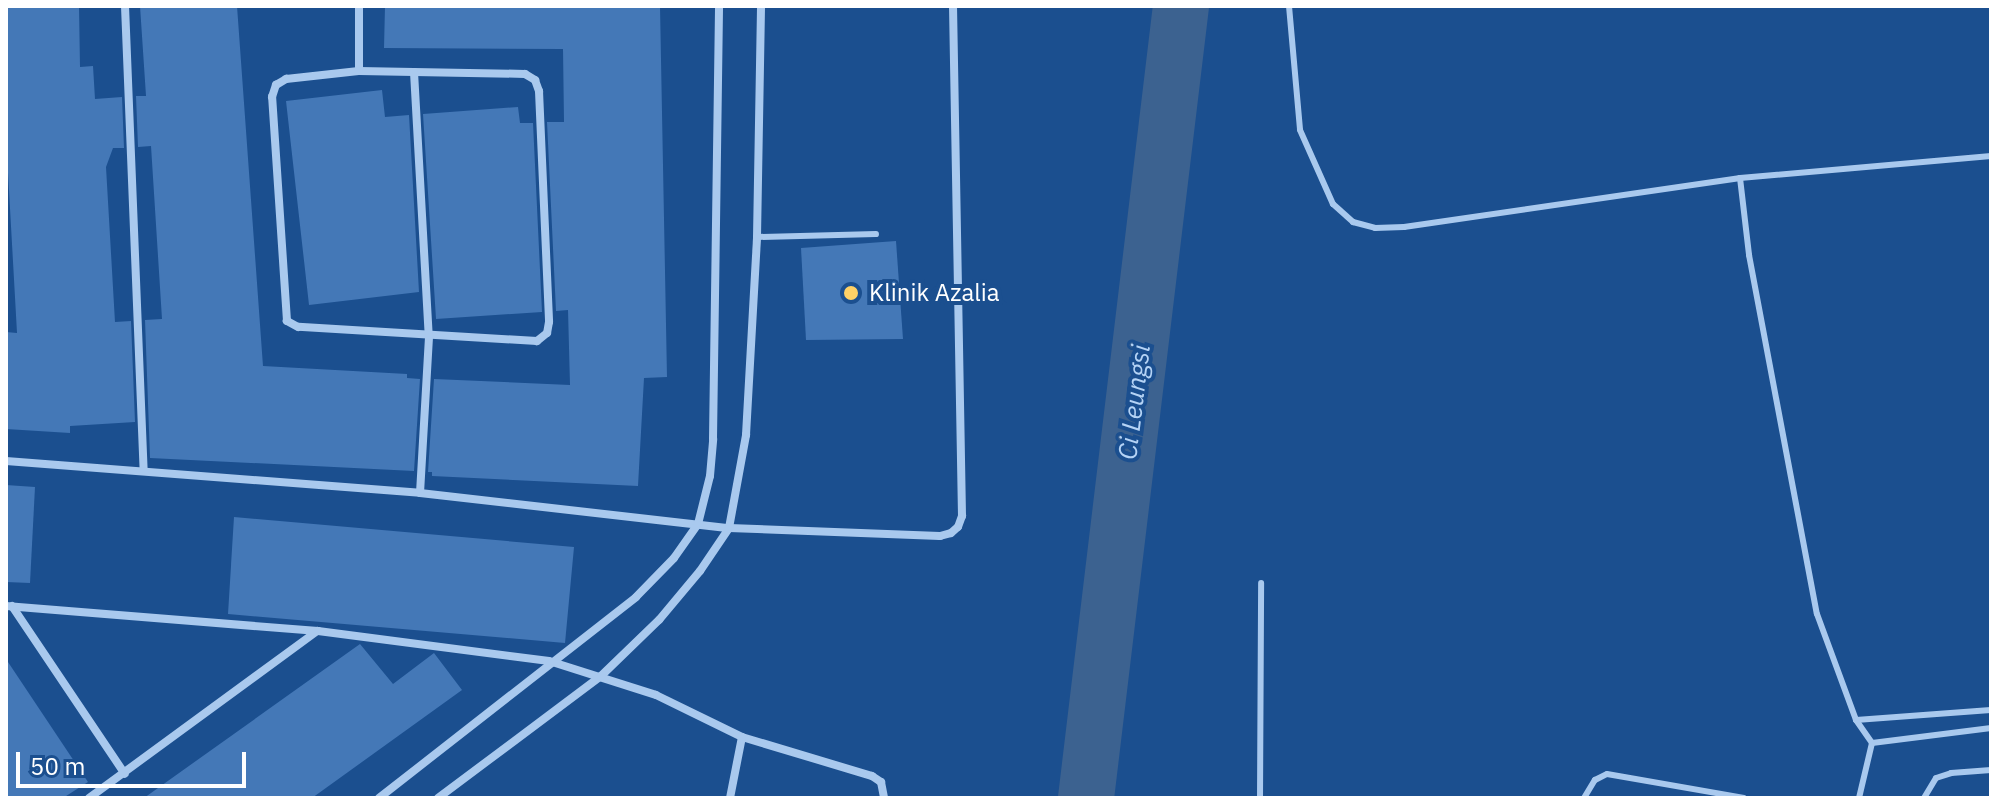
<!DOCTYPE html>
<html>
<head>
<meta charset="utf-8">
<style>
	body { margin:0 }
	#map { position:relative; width:1997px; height:804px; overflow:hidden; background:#1b4f8f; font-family:"IBM Plex Sans",sans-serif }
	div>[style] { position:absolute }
	.river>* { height:56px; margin:-28px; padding:0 28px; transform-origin:28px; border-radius:28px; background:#3c6290 }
	.building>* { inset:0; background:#4478b7 }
	.service>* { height:6px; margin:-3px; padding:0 3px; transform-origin:3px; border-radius:3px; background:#a9c9ee }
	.minor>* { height:8px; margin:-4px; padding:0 4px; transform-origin:4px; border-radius:4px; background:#a9c9ee }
	.dots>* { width:22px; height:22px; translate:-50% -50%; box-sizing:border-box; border:4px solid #1b4f8f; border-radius:50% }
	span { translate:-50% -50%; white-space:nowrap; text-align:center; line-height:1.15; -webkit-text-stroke:8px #1b4f8f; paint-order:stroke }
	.poi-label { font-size:24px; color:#fff }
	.left { translate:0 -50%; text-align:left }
	.water-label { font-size:26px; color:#b5d3f5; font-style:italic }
	.frame { position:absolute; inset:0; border:8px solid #fff; pointer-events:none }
	.scale { position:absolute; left:16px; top:752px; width:230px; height:36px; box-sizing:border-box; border:4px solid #fff; border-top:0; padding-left:10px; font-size:24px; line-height:28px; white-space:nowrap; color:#fff; -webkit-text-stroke:6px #1b4f8f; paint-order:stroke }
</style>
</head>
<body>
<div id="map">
	<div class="river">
		<div style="left:1086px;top:798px;width:798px;rotate:-83.16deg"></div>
	</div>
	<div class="building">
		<div style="clip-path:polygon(6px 6px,79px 6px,80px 67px,93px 66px,95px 99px,122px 97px,124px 148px,113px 148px,106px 167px,115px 322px,131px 321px,135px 422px,70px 426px,70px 433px,6px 429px,6px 332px,17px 333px,6px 137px)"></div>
		<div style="clip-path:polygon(140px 6px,237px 6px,263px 366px,407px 374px,407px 378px,420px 379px,414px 471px,150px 458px,145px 320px,162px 319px,151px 146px,138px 147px,136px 96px,146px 96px)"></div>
		<div style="clip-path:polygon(385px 6px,660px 6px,667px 377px,644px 378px,638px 486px,432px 476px,432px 472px,428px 472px,434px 379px,570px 385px,568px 310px,556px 311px,547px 122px,564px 122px,563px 49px,384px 48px)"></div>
		<div style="clip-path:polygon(382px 90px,385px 117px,409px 115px,419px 292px,309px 305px,286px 101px)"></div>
		<div style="clip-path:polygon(518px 107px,520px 123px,533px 123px,542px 312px,436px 319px,423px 114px)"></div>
		<div style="clip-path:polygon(896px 241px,903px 339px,806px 340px,801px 248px)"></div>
		<div style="clip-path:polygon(6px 485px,35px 487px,30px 583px,6px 582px)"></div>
		<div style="clip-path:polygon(234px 517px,574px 547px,565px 643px,228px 614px)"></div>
		<div style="clip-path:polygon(360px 644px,393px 684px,434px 653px,462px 690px,312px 798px,144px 798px)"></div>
		<div style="clip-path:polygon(6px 659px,88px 782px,63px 798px,6px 798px)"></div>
	</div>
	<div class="service">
		<div style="left:1289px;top:6px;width:124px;rotate:84.9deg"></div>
		<div style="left:1300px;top:130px;width:81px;rotate:66deg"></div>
		<div style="left:1333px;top:204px;width:27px;rotate:42deg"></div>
		<div style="left:1353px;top:222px;width:23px;rotate:15deg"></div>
		<div style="left:1375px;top:228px;width:29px;rotate:-2deg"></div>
		<div style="left:1404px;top:227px;width:340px;rotate:-8.3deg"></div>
		<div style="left:1740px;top:178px;width:78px;rotate:83.3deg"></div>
		<div style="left:1749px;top:255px;width:365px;rotate:79.3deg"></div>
		<div style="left:1817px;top:614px;width:113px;rotate:69.8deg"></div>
		<div style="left:1856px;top:720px;width:28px;rotate:55deg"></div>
		<div style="left:1872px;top:743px;width:57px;rotate:103.3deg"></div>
		<div style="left:1740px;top:178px;width:252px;rotate:-5deg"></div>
		<div style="left:757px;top:237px;width:119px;rotate:-1.4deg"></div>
		<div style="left:1856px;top:720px;width:135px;rotate:-4.2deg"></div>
		<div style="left:1872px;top:743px;width:120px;rotate:-7.2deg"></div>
		<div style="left:1260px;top:798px;width:215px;rotate:-89.7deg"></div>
		<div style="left:1584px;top:798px;width:21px;rotate:-59deg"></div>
		<div style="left:1595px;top:780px;width:13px;rotate:-27deg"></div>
		<div style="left:1607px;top:774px;width:139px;rotate:9.9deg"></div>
		<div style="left:1924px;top:798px;width:23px;rotate:-59deg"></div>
		<div style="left:1936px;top:778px;width:16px;rotate:-18deg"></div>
		<div style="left:1951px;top:773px;width:40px;rotate:-4.3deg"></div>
	</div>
	<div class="minor">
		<div style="left:125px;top:6px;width:464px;rotate:87.7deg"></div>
		<div style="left:359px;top:6px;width:65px;rotate:90deg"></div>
		<div style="left:359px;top:71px;width:166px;rotate:1deg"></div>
		<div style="left:525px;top:74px;width:12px;rotate:31deg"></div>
		<div style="left:535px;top:80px;width:12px;rotate:70deg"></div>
		<div style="left:539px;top:91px;width:231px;rotate:87.5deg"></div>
		<div style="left:549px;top:322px;width:11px;rotate:100deg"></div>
		<div style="left:547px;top:333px;width:13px;rotate:141deg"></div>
		<div style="left:537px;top:341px;width:239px;rotate:-176.6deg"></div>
		<div style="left:298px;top:327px;width:13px;rotate:-151deg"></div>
		<div style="left:287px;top:321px;width:225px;rotate:-93.8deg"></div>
		<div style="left:272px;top:97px;width:13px;rotate:-72deg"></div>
		<div style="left:276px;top:85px;width:12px;rotate:-31deg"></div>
		<div style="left:286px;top:79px;width:73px;rotate:-6.3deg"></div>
		<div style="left:414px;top:72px;width:265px;rotate:86.8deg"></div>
		<div style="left:429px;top:337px;width:156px;rotate:93.3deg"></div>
		<div style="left:6px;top:461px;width:415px;rotate:4.4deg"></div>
		<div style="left:420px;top:493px;width:311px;rotate:6.5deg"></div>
		<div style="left:729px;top:528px;width:211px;rotate:2.2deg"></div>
		<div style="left:940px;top:536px;width:11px;rotate:-15deg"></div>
		<div style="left:951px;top:533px;width:9px;rotate:-41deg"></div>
		<div style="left:958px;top:527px;width:12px;rotate:-70deg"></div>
		<div style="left:962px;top:516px;width:510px;rotate:-91.01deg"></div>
		<div style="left:6px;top:606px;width:313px;rotate:4.6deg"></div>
		<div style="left:318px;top:631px;width:233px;rotate:7.4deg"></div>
		<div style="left:549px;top:661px;width:112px;rotate:17.6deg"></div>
		<div style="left:656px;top:695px;width:96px;rotate:26deg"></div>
		<div style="left:742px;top:737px;width:136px;rotate:16.7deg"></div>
		<div style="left:872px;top:776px;width:11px;rotate:34deg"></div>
		<div style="left:881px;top:782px;width:16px;rotate:79deg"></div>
		<div style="left:12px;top:606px;width:202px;rotate:56.1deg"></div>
		<div style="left:89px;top:798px;width:283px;rotate:-36.2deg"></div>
		<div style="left:379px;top:798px;width:326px;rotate:-38deg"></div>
		<div style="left:636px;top:597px;width:54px;rotate:-45.7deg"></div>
		<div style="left:674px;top:558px;width:42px;rotate:-54.8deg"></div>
		<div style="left:698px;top:524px;width:49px;rotate:-76deg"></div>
		<div style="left:710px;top:476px;width:37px;rotate:-85deg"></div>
		<div style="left:713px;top:439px;width:433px;rotate:-89.2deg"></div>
		<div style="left:438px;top:798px;width:204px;rotate:-36.8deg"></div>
		<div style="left:601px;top:676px;width:81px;rotate:-44deg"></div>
		<div style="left:659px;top:620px;width:64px;rotate:-50.1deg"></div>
		<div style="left:700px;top:571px;width:52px;rotate:-56deg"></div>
		<div style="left:729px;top:528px;width:95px;rotate:-79.6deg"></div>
		<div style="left:746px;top:435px;width:198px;rotate:-86.8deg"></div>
		<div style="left:757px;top:237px;width:231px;rotate:-89deg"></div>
		<div style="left:730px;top:798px;width:62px;rotate:-78.9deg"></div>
	</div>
	<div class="dots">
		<div style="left:851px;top:293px;background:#ffd166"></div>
	</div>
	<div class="poi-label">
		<span class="left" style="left:869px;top:293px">Klinik Azalia</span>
	</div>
	<div class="water-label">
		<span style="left:1134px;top:402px;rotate:-83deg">Ci Leungsi</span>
	</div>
	<div class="frame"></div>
	<div class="scale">50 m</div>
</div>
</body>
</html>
